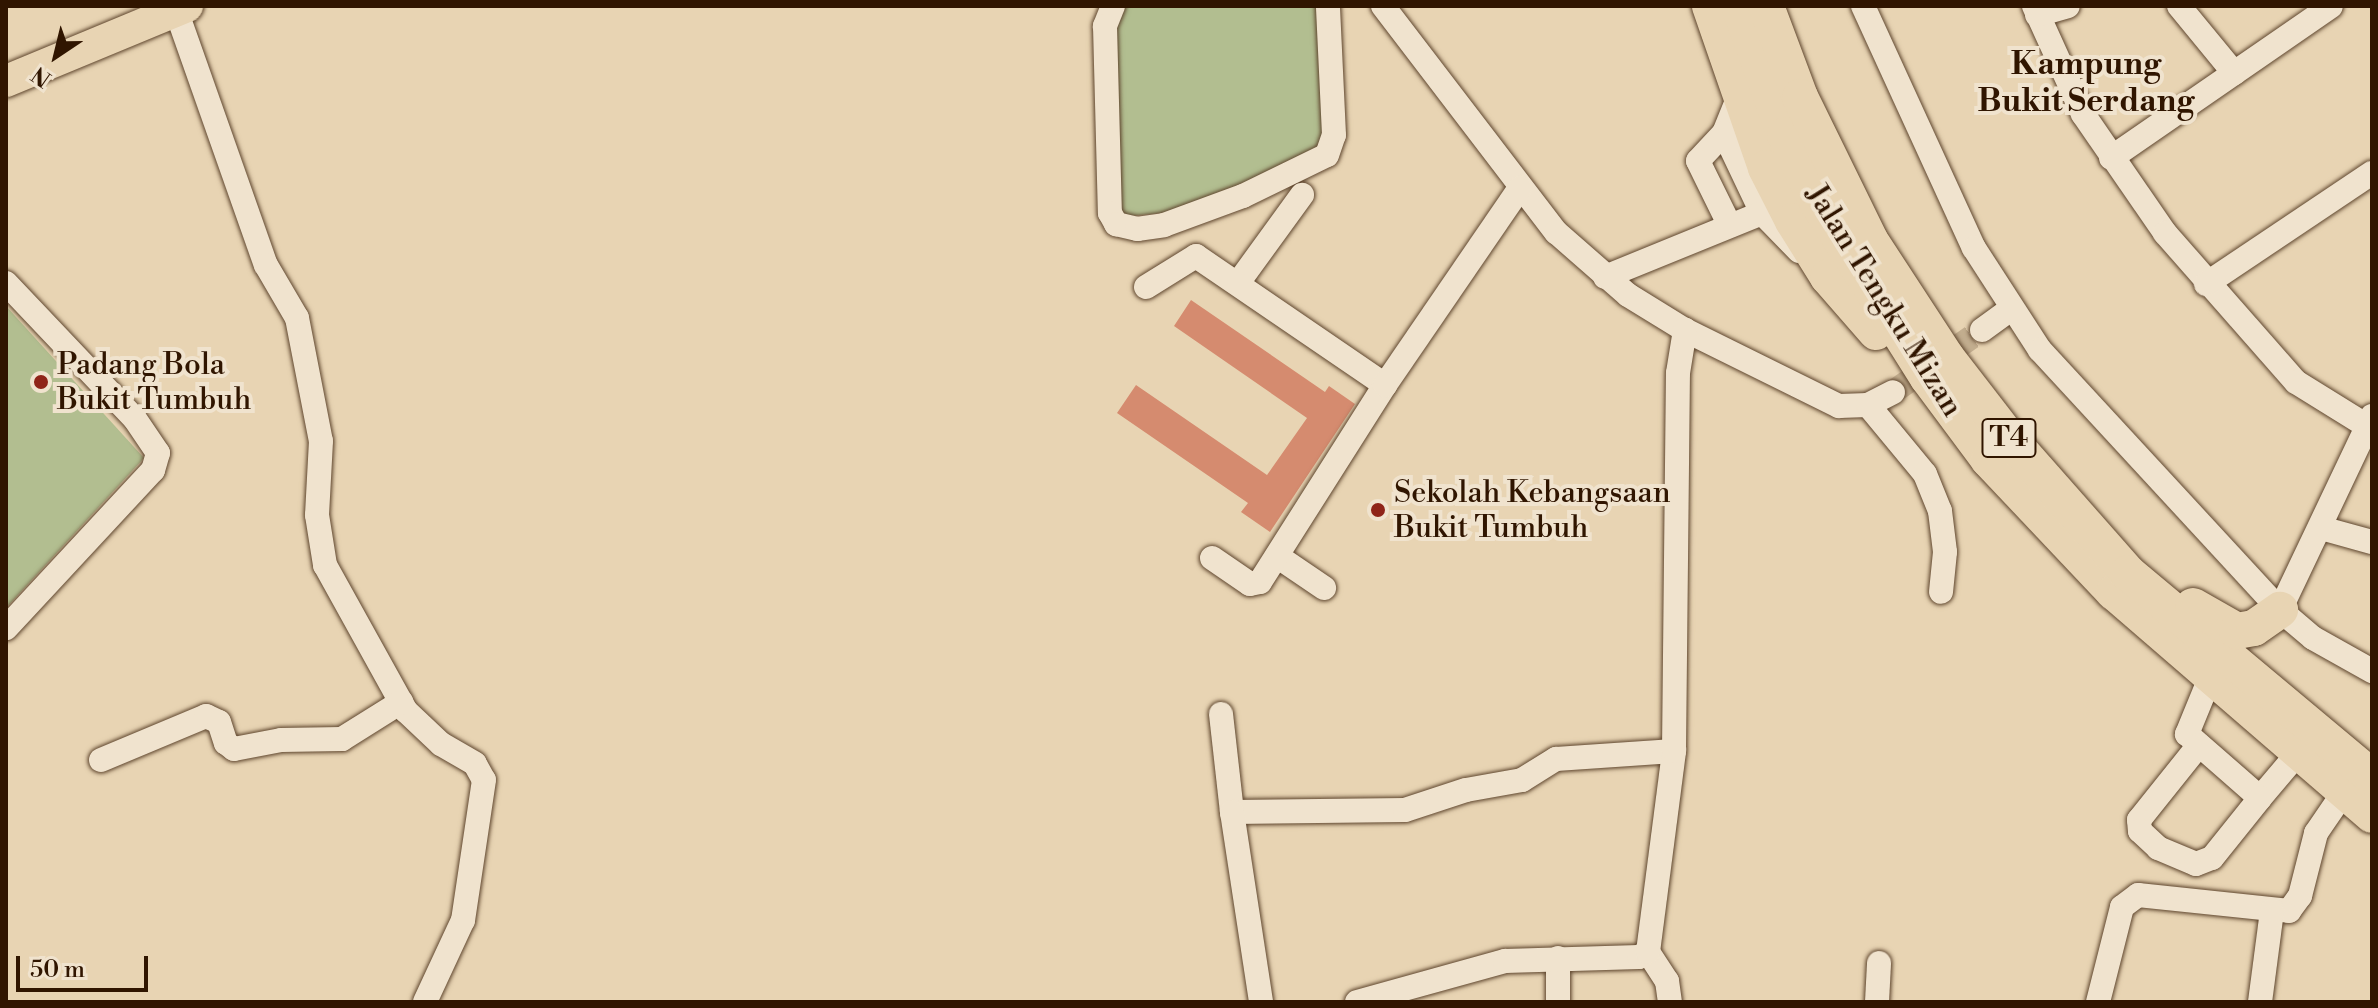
<!DOCTYPE html>
<html>
<head>
<meta charset="utf-8">
<style>
	body { margin:0 }
	#map { position:relative; width:2378px; height:1008px; overflow:hidden; background:#e8d4b3; font-family:"Libre Bodoni",serif }
	div>[style] { position:absolute }
	.green>* { inset:0; background:#b2be90 }
	.building>* { inset:0; background:#d58b6f }
	.minor-tunnel>* { height:24px; margin-top:-12px; transform-origin:0; background:repeating-linear-gradient(90deg,#c3ae8f 0 24px,transparent 0 36px) }
	.roads { filter:drop-shadow(0 0 2px #5e452d) drop-shadow(0 0 2px #5e452d) }
	.minor>* { height:24px; margin:-12px; padding:0 12px; transform-origin:12px; border-radius:12px; background:#f0e3ce }
	.major>* { height:32px; margin:-16px; padding:0 16px; transform-origin:16px; border-radius:16px; background:#e8d4b3 }
	.highway>* { height:36px; margin:-18px; padding:0 18px; transform-origin:18px; border-radius:18px; background:#e8d4b3 }
	.dots>* { width:22px; height:22px; translate:-50% -50%; box-sizing:border-box; border:4px solid #f0e3ce; border-radius:50% }
	span { translate:-50% -50%; white-space:nowrap; text-align:center; line-height:1.15; -webkit-text-stroke:8px #f0e3ce; paint-order:stroke }
	.shield-label span { padding:2px 6px; background:#f0e3ce; border:2px solid; border-radius:6px; -webkit-text-stroke-width:0 }
	.shield-label { font-size:28px; color:#301500; font-weight:700 }
	.street-label { font-size:30px; color:#301500 }
	.poi-label { font-size:30px; color:#301500 }
	.left { translate:0 -50%; text-align:left }
	.neighbourhood-label { font-size:32px; color:#301500; font-weight:700 }
	.frame { position:absolute; inset:0; border:8px solid #301500; pointer-events:none }
	.north { position:absolute; left:16px; top:16px; width:80px; height:80px; -webkit-text-stroke:6px #f0e3ce; paint-order:stroke; rotate:215deg; font-size:22px; font-weight:700; line-height:32px; text-align:center; color:#301500 }
	.north::after { content:''; display:block; margin:auto; width:28px; height:36px; background:#301500; clip-path:polygon(50% 0,100% 100%,50% 72%,0 100%) }
	.scale { position:absolute; left:16px; top:956px; width:132px; height:36px; box-sizing:border-box; border:4px solid #301500; border-top:0; padding-left:10px; font-size:24px; line-height:28px; white-space:nowrap; color:#301500; -webkit-text-stroke:6px #f0e3ce; paint-order:stroke }
</style>
</head>
<body>
<div id="map">
	<div class="green">
		<div style="clip-path:polygon(1125px 6px,1320px 6px,1326px 145px,1185px 211px,1117px 217px,1114px 29px)"></div>
		<div style="clip-path:polygon(6px 306px,144px 458px,6px 608px)"></div>
	</div>
	<div class="building">
		<div style="clip-path:polygon(1191px 300px,1325px 392px,1329px 386px,1355px 404px,1270px 532px,1241px 512px,1248px 503px,1117px 413px,1136px 385px,1267px 475px,1307px 418px,1174px 326px)"></div>
	</div>
	<div class="minor-tunnel">
		<div style="left:1893px;top:392px;width:108px;rotate:-34.9deg"></div>
	</div>
	<div class="roads">
		<div class="minor">
			<div style="left:1113px;top:6px;width:22px;rotate:112deg"></div>
			<div style="left:1105px;top:26px;width:187px;rotate:88.5deg"></div>
			<div style="left:1110px;top:213px;width:13px;rotate:61deg"></div>
			<div style="left:1116px;top:224px;width:22px;rotate:13deg"></div>
			<div style="left:1137px;top:229px;width:27px;rotate:-8deg"></div>
			<div style="left:1164px;top:225px;width:84px;rotate:-20.2deg"></div>
			<div style="left:1243px;top:196px;width:93px;rotate:-26deg"></div>
			<div style="left:1327px;top:155px;width:21px;rotate:-71deg"></div>
			<div style="left:1334px;top:135px;width:129px;rotate:-92.7deg"></div>
			<div style="left:1383px;top:6px;width:285px;rotate:52.6deg"></div>
			<div style="left:1556px;top:232px;width:96px;rotate:41.2deg"></div>
			<div style="left:1628px;top:295px;width:67px;rotate:31.6deg"></div>
			<div style="left:1685px;top:330px;width:172px;rotate:26.3deg"></div>
			<div style="left:1839px;top:406px;width:29px;rotate:-2deg"></div>
			<div style="left:1868px;top:405px;width:28px;rotate:-27deg"></div>
			<div style="left:1863px;top:6px;width:266px;rotate:65.4deg"></div>
			<div style="left:1974px;top:248px;width:121px;rotate:57.1deg"></div>
			<div style="left:2040px;top:350px;width:354px;rotate:47.3deg"></div>
			<div style="left:2280px;top:610px;width:43px;rotate:40.3deg"></div>
			<div style="left:2313px;top:638px;width:68px;rotate:29.2deg"></div>
			<div style="left:2034px;top:6px;width:119px;rotate:65.6deg"></div>
			<div style="left:2083px;top:114px;width:145px;rotate:55.4deg"></div>
			<div style="left:2165px;top:233px;width:198px;rotate:48.7deg"></div>
			<div style="left:2296px;top:382px;width:84px;rotate:31.8deg"></div>
			<div style="left:2179px;top:6px;width:87px;rotate:50.6deg"></div>
			<div style="left:176px;top:10px;width:270px;rotate:70.6deg"></div>
			<div style="left:266px;top:265px;width:61px;rotate:59.7deg"></div>
			<div style="left:297px;top:318px;width:125px;rotate:79deg"></div>
			<div style="left:321px;top:441px;width:74px;rotate:93.1deg"></div>
			<div style="left:317px;top:515px;width:51px;rotate:80.9deg"></div>
			<div style="left:325px;top:565px;width:167px;rotate:61deg"></div>
			<div style="left:406px;top:711px;width:48px;rotate:43.3deg"></div>
			<div style="left:441px;top:744px;width:39px;rotate:30deg"></div>
			<div style="left:475px;top:764px;width:18px;rotate:61deg"></div>
			<div style="left:484px;top:780px;width:142px;rotate:98.5deg"></div>
			<div style="left:463px;top:920px;width:90px;rotate:114.9deg"></div>
			<div style="left:2037px;top:15px;width:32px;rotate:-16deg"></div>
			<div style="left:1739px;top:96px;width:40px;rotate:112deg"></div>
			<div style="left:1724px;top:133px;width:89px;rotate:64.6deg"></div>
			<div style="left:1762px;top:213px;width:53px;rotate:45.8deg"></div>
			<div style="left:1724px;top:133px;width:38px;rotate:133deg"></div>
			<div style="left:1698px;top:161px;width:72px;rotate:63.8deg"></div>
			<div style="left:2111px;top:158px;width:267px;rotate:-34.6deg"></div>
			<div style="left:1605px;top:277px;width:170px;rotate:-22.2deg"></div>
			<div style="left:6px;top:283px;width:187px;rotate:46.5deg"></div>
			<div style="left:135px;top:419px;width:41px;rotate:55.9deg"></div>
			<div style="left:158px;top:453px;width:18px;rotate:106deg"></div>
			<div style="left:153px;top:470px;width:216px;rotate:132.9deg"></div>
			<div style="left:1238px;top:283px;width:109px;rotate:-54deg"></div>
			<div style="left:2206px;top:284px;width:200px;rotate:-33.8deg"></div>
			<div style="left:1146px;top:287px;width:59px;rotate:-31.8deg"></div>
			<div style="left:1196px;top:256px;width:229px;rotate:34.3deg"></div>
			<div style="left:1982px;top:330px;width:34px;rotate:-36deg"></div>
			<div style="left:1868px;top:405px;width:89px;rotate:50.4deg"></div>
			<div style="left:1925px;top:474px;width:40px;rotate:68deg"></div>
			<div style="left:1940px;top:511px;width:41px;rotate:83deg"></div>
			<div style="left:1945px;top:552px;width:40px;rotate:95.7deg"></div>
			<div style="left:2321px;top:528px;width:53px;rotate:15.4deg"></div>
			<div style="left:1277px;top:556px;width:57px;rotate:34.2deg"></div>
			<div style="left:1212px;top:558px;width:46px;rotate:34.4deg"></div>
			<div style="left:1250px;top:584px;width:10px;rotate:-11deg"></div>
			<div style="left:1260px;top:582px;width:233px;rotate:-57.6deg"></div>
			<div style="left:1385px;top:385px;width:239px;rotate:-55.6deg"></div>
			<div style="left:2280px;top:610px;width:215px;rotate:-64.6deg"></div>
			<div style="left:2210px;top:678px;width:61px;rotate:112.3deg"></div>
			<div style="left:2187px;top:734px;width:97px;rotate:41.2deg"></div>
			<div style="left:2260px;top:798px;width:59px;rotate:-49.8deg"></div>
			<div style="left:1221px;top:714px;width:99px;rotate:83.6deg"></div>
			<div style="left:1232px;top:812px;width:173px;rotate:-0.7deg"></div>
			<div style="left:1405px;top:810px;width:64px;rotate:-18.2deg"></div>
			<div style="left:1466px;top:790px;width:57px;rotate:-10.1deg"></div>
			<div style="left:1522px;top:780px;width:40px;rotate:-32deg"></div>
			<div style="left:1556px;top:759px;width:118px;rotate:-3.9deg"></div>
			<div style="left:2199px;top:745px;width:96px;rotate:128.7deg"></div>
			<div style="left:2139px;top:820px;width:11px;rotate:85deg"></div>
			<div style="left:2140px;top:831px;width:25px;rotate:43deg"></div>
			<div style="left:2158px;top:848px;width:41px;rotate:22.8deg"></div>
			<div style="left:2196px;top:864px;width:17px;rotate:-21deg"></div>
			<div style="left:2212px;top:858px;width:77px;rotate:-51.3deg"></div>
			<div style="left:101px;top:760px;width:114px;rotate:-22.7deg"></div>
			<div style="left:206px;top:716px;width:14px;rotate:25deg"></div>
			<div style="left:219px;top:722px;width:22px;rotate:72deg"></div>
			<div style="left:226px;top:743px;width:10px;rotate:37deg"></div>
			<div style="left:234px;top:749px;width:48px;rotate:-10.8deg"></div>
			<div style="left:281px;top:740px;width:61px;rotate:-0.9deg"></div>
			<div style="left:342px;top:739px;width:70px;rotate:-32.1deg"></div>
			<div style="left:1232px;top:812px;width:192px;rotate:81.3deg"></div>
			<div style="left:1648px;top:952px;width:35px;rotate:57deg"></div>
			<div style="left:1667px;top:981px;width:21px;rotate:82deg"></div>
			<div style="left:1558px;top:958px;width:44px;rotate:90deg"></div>
			<div style="left:1357px;top:1002px;width:154px;rotate:-15.5deg"></div>
			<div style="left:1505px;top:961px;width:134px;rotate:-1.7deg"></div>
			<div style="left:1639px;top:957px;width:10px;rotate:-29deg"></div>
			<div style="left:1648px;top:952px;width:203px;rotate:-82.6deg"></div>
			<div style="left:1674px;top:751px;width:378px;rotate:-89.4deg"></div>
			<div style="left:1678px;top:373px;width:44px;rotate:-80.8deg"></div>
			<div style="left:1877px;top:1002px;width:39px;rotate:-87deg"></div>
			<div style="left:2098px;top:1002px;width:98px;rotate:-75.8deg"></div>
			<div style="left:2122px;top:907px;width:20px;rotate:-37deg"></div>
			<div style="left:2138px;top:895px;width:152px;rotate:6deg"></div>
			<div style="left:2289px;top:911px;width:19px;rotate:-54deg"></div>
			<div style="left:2300px;top:896px;width:65px;rotate:-75.7deg"></div>
			<div style="left:2316px;top:833px;width:50px;rotate:-55.7deg"></div>
			<div style="left:2260px;top:1002px;width:92px;rotate:-82.5deg"></div>
		</div>
		<div class="major">
			<div style="left:6px;top:81px;width:196px;rotate:-22.5deg"></div>
		</div>
		<div class="highway">
			<div style="left:1710px;top:6px;width:171px;rotate:70.9deg"></div>
			<div style="left:1766px;top:168px;width:59px;rotate:63deg"></div>
			<div style="left:1793px;top:221px;width:66px;rotate:58deg"></div>
			<div style="left:1828px;top:277px;width:73px;rotate:48.9deg"></div>
			<div style="left:1739px;top:6px;width:137px;rotate:70.4deg"></div>
			<div style="left:1785px;top:135px;width:74px;rotate:64.5deg"></div>
			<div style="left:1817px;top:202px;width:208px;rotate:57.8deg"></div>
			<div style="left:1928px;top:378px;width:102px;rotate:53.4deg"></div>
			<div style="left:1989px;top:460px;width:182px;rotate:46.6deg"></div>
			<div style="left:2114px;top:592px;width:341px;rotate:40.8deg"></div>
			<div style="left:1766px;top:6px;width:97px;rotate:69.5deg"></div>
			<div style="left:1800px;top:97px;width:159px;rotate:63.9deg"></div>
			<div style="left:1870px;top:240px;width:141px;rotate:56.9deg"></div>
			<div style="left:1947px;top:358px;width:100px;rotate:52.3deg"></div>
			<div style="left:2008px;top:437px;width:181px;rotate:48.6deg"></div>
			<div style="left:2128px;top:573px;width:318px;rotate:39.9deg"></div>
			<div style="left:2193px;top:606px;width:51px;rotate:29.6deg"></div>
			<div style="left:2237px;top:631px;width:17px;rotate:-10deg"></div>
			<div style="left:2254px;top:628px;width:32px;rotate:-35deg"></div>
		</div>
	</div>
	<div class="dots">
		<div style="left:41px;top:382px;background:#8f2418"></div>
		<div style="left:1378px;top:510px;background:#8f2418"></div>
	</div>
	<div class="shield-label">
		<span style="left:2009px;top:438px">T4</span>
	</div>
	<div class="street-label">
		<span style="left:1884px;top:301px;rotate:58deg">Jalan Tengku Mizan</span>
	</div>
	<div class="poi-label">
		<span class="left" style="left:57px;top:382px">Padang Bola<br>Bukit Tumbuh</span>
		<span class="left" style="left:1394px;top:510px">Sekolah Kebangsaan<br>Bukit Tumbuh</span>
	</div>
	<div class="neighbourhood-label">
		<span style="left:2086px;top:83px">Kampung<br>Bukit Serdang</span>
	</div>
	<div class="frame"></div>
	<div class="north">N</div>
	<div class="scale">50 m</div>
</div>
</body>
</html>
